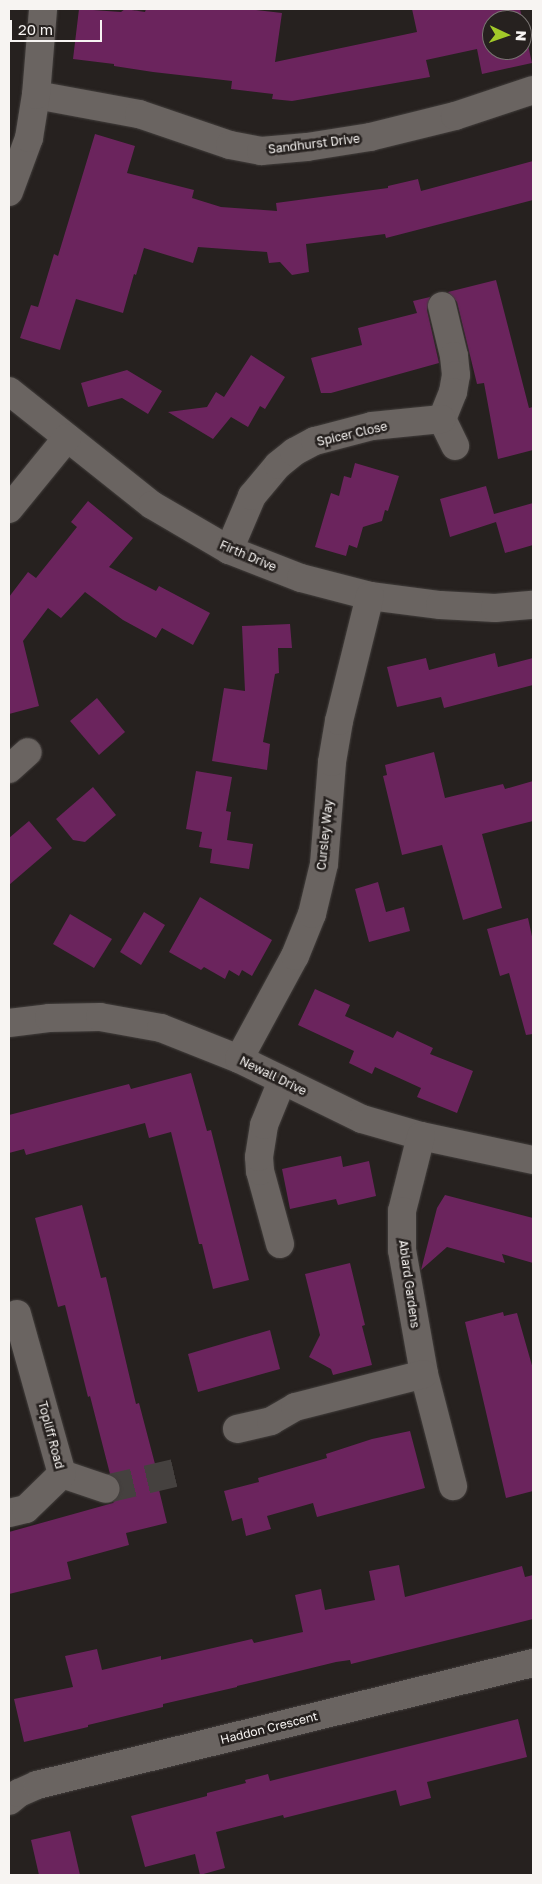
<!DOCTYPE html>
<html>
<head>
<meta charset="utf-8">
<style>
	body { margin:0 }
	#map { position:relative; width:542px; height:1884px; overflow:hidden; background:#26211f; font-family:"Golos Text",sans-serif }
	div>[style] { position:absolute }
	.building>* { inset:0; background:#6b245d }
	.minor-tunnel>* { height:28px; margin-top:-14px; transform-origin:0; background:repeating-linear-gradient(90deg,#45413f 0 28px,transparent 0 42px) }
	.roads { filter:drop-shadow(0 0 1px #423e3c) drop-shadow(0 0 1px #423e3c) }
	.minor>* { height:28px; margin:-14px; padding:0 14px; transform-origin:14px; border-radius:14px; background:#6a6461 }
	span { translate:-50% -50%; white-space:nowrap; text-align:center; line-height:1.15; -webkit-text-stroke:5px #26211f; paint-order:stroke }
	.street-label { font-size:12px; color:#f7f4f2 }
	.frame { position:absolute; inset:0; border:10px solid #f7f4f2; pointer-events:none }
	.north { position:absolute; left:482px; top:10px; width:50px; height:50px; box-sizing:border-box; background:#26211f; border:1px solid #7a7573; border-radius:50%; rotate:93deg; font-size:14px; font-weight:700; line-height:20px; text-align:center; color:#f7f4f2 }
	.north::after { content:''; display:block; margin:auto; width:18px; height:22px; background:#a2c929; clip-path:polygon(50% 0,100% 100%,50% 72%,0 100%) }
	.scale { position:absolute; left:10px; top:20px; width:92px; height:22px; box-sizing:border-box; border:2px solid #f7f4f2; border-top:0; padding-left:6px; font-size:15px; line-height:18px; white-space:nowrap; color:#f7f4f2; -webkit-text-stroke:4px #26211f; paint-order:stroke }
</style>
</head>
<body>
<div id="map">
	<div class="building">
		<div style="clip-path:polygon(evenodd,79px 9px,121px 12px,125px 9px,145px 12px,146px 9px,247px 9px,282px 13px,275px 62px,417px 32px,412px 9px,520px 9px,532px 63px,482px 74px,477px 49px,426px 60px,430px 77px,292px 101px,272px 99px,273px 94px,231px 89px,232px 81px,153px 72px,114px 66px,114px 64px,73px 59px,79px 9px,492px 20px,522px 20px,522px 50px,492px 50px,492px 20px)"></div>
		<div style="clip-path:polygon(95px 134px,135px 146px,127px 173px,194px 190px,192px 198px,221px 207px,277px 211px,276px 203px,388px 188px,388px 186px,418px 179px,421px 191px,533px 161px,533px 200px,386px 238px,385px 234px,306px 244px,309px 272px,292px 275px,280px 262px,269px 263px,267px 252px,198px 247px,193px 263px,144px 248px,136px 275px,134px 274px,123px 313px,76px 299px,60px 350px,20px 338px,31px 305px,38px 307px,54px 254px,58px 256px)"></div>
		<div style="clip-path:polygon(496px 280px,529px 408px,533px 407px,533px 450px,498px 459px,484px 383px,477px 384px,457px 302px,448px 292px)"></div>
		<div style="clip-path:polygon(430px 297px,427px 310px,439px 363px,331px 393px,321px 393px,311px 358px,362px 345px,358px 328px,417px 313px,413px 301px)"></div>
		<div style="clip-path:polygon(251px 355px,285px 377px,265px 409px,260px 406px,248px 427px,231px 417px,213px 439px,168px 412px,207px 407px,216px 392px,224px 397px)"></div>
		<div style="clip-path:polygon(127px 370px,162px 391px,148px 414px,122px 398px,88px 407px,81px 383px)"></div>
		<div style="clip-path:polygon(355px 463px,399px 476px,388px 511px,385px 510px,382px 521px,363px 527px,357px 548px,349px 545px,346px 556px,315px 547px,331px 493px,339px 496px,344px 476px,351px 478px)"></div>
		<div style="clip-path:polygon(486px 486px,494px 514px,533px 503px,533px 545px,505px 553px,496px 522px,450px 537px,440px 499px)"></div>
		<div style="clip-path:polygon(88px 501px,133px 538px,109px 567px,156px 591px,159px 586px,210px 613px,193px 645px,162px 628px,156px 638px,123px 620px,85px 592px,61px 618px,48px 608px,23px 641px,39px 706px,9px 714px,9px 597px,28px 572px,36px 578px,77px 527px,71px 522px)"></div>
		<div style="clip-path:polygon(290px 624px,292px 648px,278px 648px,279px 673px,275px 674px,263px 742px,270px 744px,267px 770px,212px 761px,224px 688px,245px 691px,242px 626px)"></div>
		<div style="clip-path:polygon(495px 653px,498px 667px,533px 658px,533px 685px,444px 708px,441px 697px,397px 707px,387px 667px,426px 658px,429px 670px)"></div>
		<div style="clip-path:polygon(97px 698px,125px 732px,99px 755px,70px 721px)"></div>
		<div style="clip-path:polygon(434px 752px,445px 798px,503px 784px,505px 789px,533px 781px,533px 821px,482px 834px,502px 908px,463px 920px,442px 845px,402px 855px,383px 776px,387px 775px,385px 765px)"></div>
		<div style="clip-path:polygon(196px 771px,232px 777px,226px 811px,231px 812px,227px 840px,253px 844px,249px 869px,210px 863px,212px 849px,199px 847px,202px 832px,186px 829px)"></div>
		<div style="clip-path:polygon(93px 787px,116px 815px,85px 842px,73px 840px,56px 819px)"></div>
		<div style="clip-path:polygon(29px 821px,52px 848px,9px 885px,9px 838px)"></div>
		<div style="clip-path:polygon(378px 882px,386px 912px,404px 907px,410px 931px,369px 942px,355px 889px)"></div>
		<div style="clip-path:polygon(200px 897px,272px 940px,252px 976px,242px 970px,239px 976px,229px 970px,225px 979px,204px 967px,201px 970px,169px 952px)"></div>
		<div style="clip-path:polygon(144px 912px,165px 925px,141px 965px,120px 952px)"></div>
		<div style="clip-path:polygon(70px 914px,112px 939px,94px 968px,53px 944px)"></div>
		<div style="clip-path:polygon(528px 918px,533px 941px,533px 1034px,526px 1035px,509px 973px,500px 976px,487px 929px)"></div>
		<div style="clip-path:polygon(315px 989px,350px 1005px,345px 1016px,393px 1038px,397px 1031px,433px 1048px,430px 1054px,473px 1071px,457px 1113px,417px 1097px,421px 1088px,375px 1067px,372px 1074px,349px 1063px,354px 1051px,298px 1025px)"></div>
		<div style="clip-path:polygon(191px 1073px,207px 1131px,211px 1130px,249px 1280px,213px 1289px,202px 1244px,199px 1244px,171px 1132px,149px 1138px,145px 1123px,26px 1155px,24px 1149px,9px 1153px,9px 1115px,129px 1084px,131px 1089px)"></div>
		<div style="clip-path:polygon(341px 1156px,343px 1167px,369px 1161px,376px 1196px,338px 1205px,336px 1199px,290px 1209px,282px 1169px)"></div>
		<div style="clip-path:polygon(445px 1195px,533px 1218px,533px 1263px,502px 1254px,505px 1263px,447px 1247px,421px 1270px,437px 1208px)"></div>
		<div style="clip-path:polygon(82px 1205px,101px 1278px,106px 1277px,136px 1404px,139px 1403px,155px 1464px,153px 1465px,167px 1523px,126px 1533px,129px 1545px,67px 1562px,71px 1579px,9px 1594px,9px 1532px,113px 1503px,121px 1494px,121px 1486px,118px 1479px,110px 1474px,90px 1396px,88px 1397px,65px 1305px,58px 1307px,35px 1218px)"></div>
		<div style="clip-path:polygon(350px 1263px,365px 1325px,362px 1326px,372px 1365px,333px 1375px,331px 1369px,309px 1357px,320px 1335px,305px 1274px)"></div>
		<div style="clip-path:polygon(503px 1312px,504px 1316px,517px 1313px,533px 1369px,533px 1491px,506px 1498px,465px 1322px)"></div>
		<div style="clip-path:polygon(270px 1330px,280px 1369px,198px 1392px,188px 1354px)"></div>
		<div style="clip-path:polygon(410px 1431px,425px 1488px,317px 1517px,313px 1503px,267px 1516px,271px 1529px,246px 1536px,242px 1518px,232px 1521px,224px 1491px,259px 1482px,258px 1478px,327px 1458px,326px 1454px,372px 1439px)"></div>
		<div style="clip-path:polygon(399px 1565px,405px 1597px,522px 1566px,525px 1577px,533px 1575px,533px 1619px,351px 1664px,350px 1660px,336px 1662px,237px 1686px,237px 1687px,163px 1704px,163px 1707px,88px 1725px,88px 1727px,24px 1742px,14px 1699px,73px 1687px,65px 1656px,97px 1649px,102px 1670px,161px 1656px,161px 1660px,252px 1639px,254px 1643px,303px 1632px,295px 1595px,321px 1589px,325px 1610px,375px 1600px,369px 1571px)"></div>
		<div style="clip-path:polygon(518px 1719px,527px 1757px,427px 1782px,431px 1798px,400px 1806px,396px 1790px,284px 1818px,283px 1815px,216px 1832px,225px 1868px,200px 1875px,195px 1854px,145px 1867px,131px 1816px,207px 1796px,207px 1793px,246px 1783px,245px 1780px,268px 1774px,270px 1781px)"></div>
		<div style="clip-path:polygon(70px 1831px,80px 1875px,39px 1875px,31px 1840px)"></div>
	</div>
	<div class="minor-tunnel">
		<div style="left:106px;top:1489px;width:70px;rotate:-13.2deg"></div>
	</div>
	<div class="roads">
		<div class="minor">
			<div style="left:36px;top:95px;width:105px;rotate:10.5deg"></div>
			<div style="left:139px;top:114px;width:96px;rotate:18.8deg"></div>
			<div style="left:230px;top:145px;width:32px;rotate:11deg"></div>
			<div style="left:261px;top:151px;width:46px;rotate:-5deg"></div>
			<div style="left:307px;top:147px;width:64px;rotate:-9deg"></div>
			<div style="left:370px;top:137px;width:88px;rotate:-13.9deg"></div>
			<div style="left:455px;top:116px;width:82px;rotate:-18.4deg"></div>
			<div style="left:9px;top:192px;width:58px;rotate:-69.7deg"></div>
			<div style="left:29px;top:138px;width:44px;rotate:-80.8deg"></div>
			<div style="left:36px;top:95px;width:86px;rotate:-85.3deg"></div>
			<div style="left:442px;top:306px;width:51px;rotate:76.5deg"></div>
			<div style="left:454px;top:356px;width:19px;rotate:84deg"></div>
			<div style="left:456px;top:375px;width:17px;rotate:100deg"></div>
			<div style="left:453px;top:392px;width:29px;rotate:112deg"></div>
			<div style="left:442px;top:419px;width:30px;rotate:64deg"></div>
			<div style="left:9px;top:391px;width:183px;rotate:38.6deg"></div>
			<div style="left:152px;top:505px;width:89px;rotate:30.3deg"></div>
			<div style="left:229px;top:550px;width:77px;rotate:21.3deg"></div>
			<div style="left:301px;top:578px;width:71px;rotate:14.6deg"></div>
			<div style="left:370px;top:596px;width:71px;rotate:7.3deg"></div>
			<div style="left:440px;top:605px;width:55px;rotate:3.1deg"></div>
			<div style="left:495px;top:608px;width:38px;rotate:-5deg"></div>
			<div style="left:9px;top:509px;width:92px;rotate:-50.8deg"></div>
			<div style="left:229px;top:550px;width:59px;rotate:-66.9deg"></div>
			<div style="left:252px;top:496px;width:40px;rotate:-50deg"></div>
			<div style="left:278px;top:465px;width:21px;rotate:-39deg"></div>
			<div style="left:294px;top:452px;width:24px;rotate:-28deg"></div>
			<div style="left:315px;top:441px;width:59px;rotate:-14.7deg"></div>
			<div style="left:372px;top:426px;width:70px;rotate:-5.7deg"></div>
			<div style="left:9px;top:769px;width:25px;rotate:-42deg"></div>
			<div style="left:9px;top:1023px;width:40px;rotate:-7.1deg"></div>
			<div style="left:49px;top:1018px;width:51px;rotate:-1.1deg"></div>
			<div style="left:100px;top:1017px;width:62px;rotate:10.2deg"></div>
			<div style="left:161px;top:1028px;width:84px;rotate:21.7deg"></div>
			<div style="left:239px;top:1059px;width:137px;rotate:26deg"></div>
			<div style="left:362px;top:1119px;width:61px;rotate:16.1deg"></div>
			<div style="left:421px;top:1136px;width:115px;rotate:12.1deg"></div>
			<div style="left:239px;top:1059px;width:117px;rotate:-61.5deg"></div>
			<div style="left:295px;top:956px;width:45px;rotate:-68deg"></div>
			<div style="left:312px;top:914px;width:51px;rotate:-76.5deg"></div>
			<div style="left:324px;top:864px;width:102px;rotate:-85.5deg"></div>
			<div style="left:332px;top:762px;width:42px;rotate:-80.3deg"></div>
			<div style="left:339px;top:721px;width:129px;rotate:-76.1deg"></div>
			<div style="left:421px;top:1136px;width:77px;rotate:104.2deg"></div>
			<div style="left:402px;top:1211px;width:39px;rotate:90deg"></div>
			<div style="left:402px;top:1250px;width:126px;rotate:79.9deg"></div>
			<div style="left:424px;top:1374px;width:116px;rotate:75.5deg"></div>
			<div style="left:280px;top:1244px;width:76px;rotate:-105.3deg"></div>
			<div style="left:260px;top:1171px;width:14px;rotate:-94deg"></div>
			<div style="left:259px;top:1157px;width:32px;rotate:-81deg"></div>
			<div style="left:264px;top:1125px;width:48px;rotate:-67.8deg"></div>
			<div style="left:17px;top:1314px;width:166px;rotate:74.3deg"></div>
			<div style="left:237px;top:1429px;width:35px;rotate:-13deg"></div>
			<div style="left:271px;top:1421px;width:28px;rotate:-30deg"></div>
			<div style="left:295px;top:1407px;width:133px;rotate:-14.3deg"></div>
			<div style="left:62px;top:1474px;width:46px;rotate:18.8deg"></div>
			<div style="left:9px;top:1513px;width:17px;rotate:-13deg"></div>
			<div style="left:26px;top:1509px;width:50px;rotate:-44.2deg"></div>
			<div style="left:9px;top:1801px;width:13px;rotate:-39deg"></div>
			<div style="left:19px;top:1793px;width:20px;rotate:-24deg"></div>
			<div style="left:37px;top:1785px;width:511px;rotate:-13.82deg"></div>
		</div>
	</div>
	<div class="street-label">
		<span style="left:314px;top:144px;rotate:-7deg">Sandhurst Drive</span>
		<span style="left:352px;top:434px;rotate:-13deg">Spicer Close</span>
		<span style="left:248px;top:556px;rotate:23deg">Firth Drive</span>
		<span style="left:325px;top:835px;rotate:-84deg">Cursley Way</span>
		<span style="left:273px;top:1076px;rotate:26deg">Newall Drive</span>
		<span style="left:409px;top:1284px;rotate:82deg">Ablard Gardens</span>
		<span style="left:51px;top:1435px;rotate:75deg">Topliff Road</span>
		<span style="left:269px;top:1728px;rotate:-14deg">Haddon Crescent</span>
	</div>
	<div class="frame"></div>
	<div class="north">N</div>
	<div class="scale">20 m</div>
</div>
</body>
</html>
